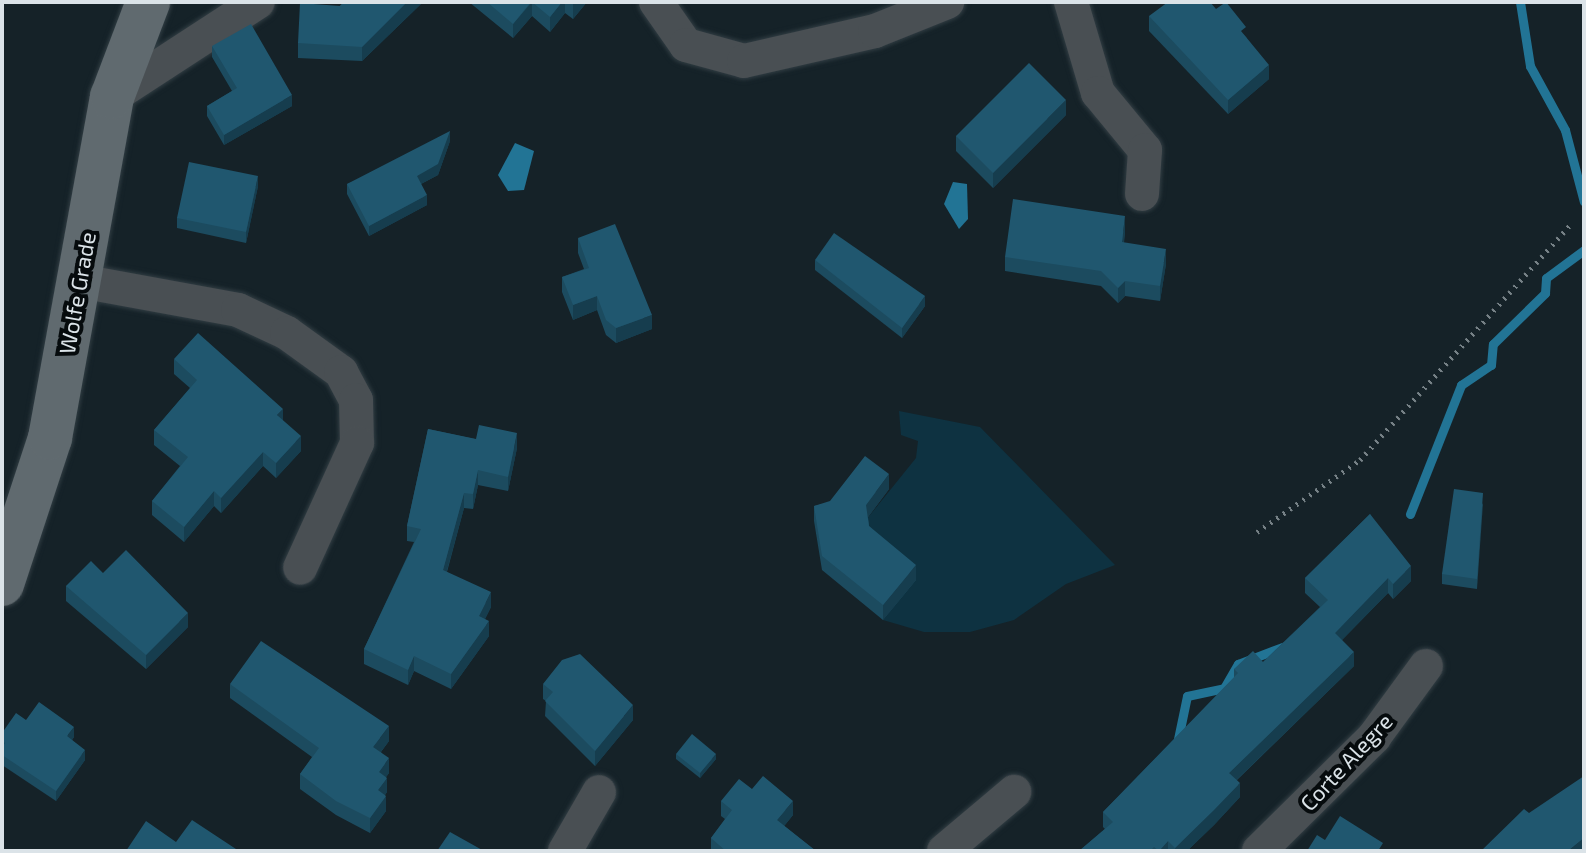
<!DOCTYPE html>
<html>
<head>
<meta charset="utf-8">
<style>
	body { margin:0 }
	#map { position:relative; width:1586px; height:853px; overflow:hidden; background:#152228; font-family:"Exo 2",sans-serif }
	div>[style] { position:absolute }
	.green>* { inset:0; background:#0e3241 }
	.water>* { inset:0; background:#227495 }
	.stream>* { height:9px; margin:-4.5px; padding:0 4.5px; transform-origin:4.5px; border-radius:4.5px; background:#227495 }
	.path>* { height:5px; margin-top:-2.5px; transform-origin:0; background:repeating-linear-gradient(90deg,#768186 0 2px,transparent 0 8px) }
	.roads { filter:drop-shadow(0 0 2px #313d43) drop-shadow(0 0 2px #313d43) }
	.street>* { height:34px; margin:-17px; padding:0 17px; transform-origin:17px; border-radius:17px; background:#494f53 }
	.secondary>* { height:44px; margin:-22px; padding:0 22px; transform-origin:22px; border-radius:22px; background:#606a6f }
	.wall>* { inset:0; background:#1c4b5f }
	.shaded-wall>* { inset:0; background:#163d4e }
	.building>* { inset:0; background:#20576f }
	span { translate:-50% -50%; white-space:nowrap; text-align:center; line-height:1.15; -webkit-text-stroke:8px #060b0d; paint-order:stroke }
	.street-label { font-size:22px; color:#dbe3e8 }
	.frame { position:absolute; inset:0; border:4px solid #dbe3e8; pointer-events:none }
</style>
</head>
<body>
<div id="map">
	<div class="green">
		<div style="clip-path:polygon(899px 411px,980px 427px,1115px 565px,1066px 584px,1014px 620px,970px 632px,924px 632px,883px 620px,915px 580px,878px 548px,866px 520px,916px 458px,918px 441px,901px 435px)"></div>
	</div>
	<div class="water">
		<div style="clip-path:polygon(515px 143px,534px 151px,524px 190px,508px 191px,498px 175px)"></div>
		<div style="clip-path:polygon(953px 182px,967px 184px,968px 219px,959px 229px,944px 204px)"></div>
	</div>
	<div class="stream">
		<div style="left:1520px;top:2px;width:65px;rotate:81.1deg"></div>
		<div style="left:1530px;top:66px;width:73px;rotate:61.3deg"></div>
		<div style="left:1565px;top:130px;width:74px;rotate:75.2deg"></div>
		<div style="left:1410px;top:514px;width:139px;rotate:-68.4deg"></div>
		<div style="left:1461px;top:385px;width:36px;rotate:-34deg"></div>
		<div style="left:1491px;top:365px;width:21px;rotate:-85deg"></div>
		<div style="left:1493px;top:344px;width:73px;rotate:-44.4deg"></div>
		<div style="left:1545px;top:293px;width:15px;rotate:-86deg"></div>
		<div style="left:1546px;top:278px;width:47px;rotate:-36.4deg"></div>
		<div style="left:1178px;top:739px;width:44px;rotate:-78.2deg"></div>
		<div style="left:1187px;top:696px;width:38px;rotate:-12deg"></div>
		<div style="left:1224px;top:688px;width:28px;rotate:-60deg"></div>
		<div style="left:1238px;top:664px;width:50px;rotate:-21deg"></div>
	</div>
	<div class="path">
		<div style="left:1257px;top:532px;width:126px;rotate:-35deg"></div>
		<div style="left:1360px;top:460px;width:318px;rotate:-48.2deg"></div>
	</div>
	<div class="roads">
		<div class="street">
			<div style="left:656px;top:2px;width:52px;rotate:55.1deg"></div>
			<div style="left:686px;top:45px;width:60px;rotate:15.4deg"></div>
			<div style="left:744px;top:61px;width:134px;rotate:-12.9deg"></div>
			<div style="left:875px;top:31px;width:78px;rotate:-21.9deg"></div>
			<div style="left:1071px;top:2px;width:95px;rotate:73.5deg"></div>
			<div style="left:1098px;top:93px;width:74px;rotate:50.5deg"></div>
			<div style="left:1145px;top:150px;width:44px;rotate:93.9deg"></div>
			<div style="left:112px;top:97px;width:174px;rotate:-33.1deg"></div>
			<div style="left:80px;top:281px;width:161px;rotate:10.4deg"></div>
			<div style="left:238px;top:310px;width:54px;rotate:25.1deg"></div>
			<div style="left:287px;top:333px;width:67px;rotate:35.8deg"></div>
			<div style="left:341px;top:372px;width:32px;rotate:62deg"></div>
			<div style="left:356px;top:400px;width:43px;rotate:88.7deg"></div>
			<div style="left:357px;top:443px;width:137px;rotate:114.5deg"></div>
			<div style="left:565px;top:851px;width:68px;rotate:-60deg"></div>
			<div style="left:944px;top:851px;width:92px;rotate:-40.1deg"></div>
			<div style="left:1259px;top:851px;width:162px;rotate:-44.7deg"></div>
			<div style="left:1374px;top:737px;width:88px;rotate:-53.8deg"></div>
		</div>
		<div class="secondary">
			<div style="left:2px;top:584px;width:154px;rotate:-71.8deg"></div>
			<div style="left:50px;top:438px;width:347px;rotate:-79.7deg"></div>
			<div style="left:112px;top:97px;width:102px;rotate:-69.2deg"></div>
		</div>
	</div>
	<div class="wall">
		<div style="clip-path:polygon(344px 2px,423px 2px,362px 61px,298px 58px,298px 43px)"></div>
		<div style="clip-path:polygon(469px 2px,587px 2px,573px 19px,565px 13px,550px 32px,532px 16px,513px 38px)"></div>
		<div style="clip-path:polygon(1216px 9px,1246px 37px,1269px 79px,1228px 114px,1149px 31px,1149px 16px)"></div>
		<div style="clip-path:polygon(212px 46px,292px 106px,224px 145px,207px 116px,207px 106px,232px 91px,212px 57px)"></div>
		<div style="clip-path:polygon(1066px 115px,993px 188px,956px 151px,956px 136px)"></div>
		<div style="clip-path:polygon(450px 141px,438px 175px,421px 184px,427px 205px,369px 236px,347px 194px,347px 184px)"></div>
		<div style="clip-path:polygon(258px 186px,246px 243px,177px 228px,177px 218px)"></div>
		<div style="clip-path:polygon(1125px 231px,1124px 243px,1166px 264px,1160px 301px,1125px 296px,1118px 303px,1101px 286px,1005px 271px,1005px 257px)"></div>
		<div style="clip-path:polygon(578px 238px,652px 329px,616px 343px,606px 335px,597px 310px,573px 320px,562px 292px,562px 277px,584px 269px,578px 253px)"></div>
		<div style="clip-path:polygon(815px 260px,925px 306px,902px 338px,815px 270px)"></div>
		<div style="clip-path:polygon(174px 359px,283px 421px,301px 451px,276px 478px,263px 466px,221px 513px,214px 506px,184px 542px,152px 515px,152px 501px,180px 466px,154px 445px,154px 430px,190px 388px,174px 374px)"></div>
		<div style="clip-path:polygon(428px 429px,517px 448px,508px 491px,478px 485px,473px 509px,464px 508px,447px 572px,491px 607px,485px 619px,489px 636px,451px 689px,414px 671px,408px 685px,364px 664px,364px 649px,414px 542px,407px 541px,407px 526px)"></div>
		<div style="clip-path:polygon(889px 489px,868px 517px,869px 526px,916px 580px,883px 620px,822px 570px,814px 521px,814px 506px)"></div>
		<div style="clip-path:polygon(1483px 503px,1477px 589px,1442px 584px,1442px 574px)"></div>
		<div style="clip-path:polygon(1370px 514px,1411px 581px,1393px 599px,1388px 593px,1342px 640px,1354px 666px,1237px 780px,1240px 797px,1214px 825px,1187px 851px,1079px 851px,1105px 829px,1103px 827px,1103px 812px,1234px 678px,1234px 669px,1263px 662px,1320px 607px,1305px 593px,1305px 578px)"></div>
		<div style="clip-path:polygon(103px 573px,188px 627px,146px 669px,66px 601px,66px 586px)"></div>
		<div style="clip-path:polygon(230px 684px,389px 741px,381px 752px,389px 773px,386px 777px,387px 792px,385px 795px,386px 811px,370px 833px,336px 815px,300px 789px,300px 774px,312px 757px,230px 698px)"></div>
		<div style="clip-path:polygon(543px 684px,633px 720px,595px 766px,545px 716px,546px 701px,543px 699px)"></div>
		<div style="clip-path:polygon(26px 720px,74px 737px,72px 740px,85px 760px,56px 801px,2px 765px,2px 733px)"></div>
		<div style="clip-path:polygon(676px 754px,716px 759px,700px 778px,676px 759px)"></div>
		<div style="clip-path:polygon(752px 789px,793px 815px,784px 826px,816px 851px,711px 851px,711px 838px,725px 819px,721px 816px,721px 801px)"></div>
	</div>
	<div class="shaded-wall">
		<div style="clip-path:polygon(407px 2px,423px 2px,362px 61px,362px 47px)"></div>
		<div style="clip-path:polygon(532px 2px,532px 16px,513px 38px,513px 24px)"></div>
		<div style="clip-path:polygon(562px 2px,565px 2px,565px 13px,550px 32px,550px 17px)"></div>
		<div style="clip-path:polygon(575px 2px,587px 2px,573px 19px,573px 4px)"></div>
		<div style="clip-path:polygon(1269px 65px,1269px 79px,1228px 114px,1228px 100px)"></div>
		<div style="clip-path:polygon(292px 95px,292px 106px,224px 145px,224px 135px)"></div>
		<div style="clip-path:polygon(1066px 100px,1066px 115px,993px 188px,993px 173px)"></div>
		<div style="clip-path:polygon(450px 131px,450px 141px,438px 175px,417px 186px,417px 176px)"></div>
		<div style="clip-path:polygon(258px 176px,258px 186px,246px 243px,246px 232px)"></div>
		<div style="clip-path:polygon(427px 195px,427px 205px,369px 236px,369px 226px)"></div>
		<div style="clip-path:polygon(1125px 216px,1125px 231px,1122px 257px,1122px 242px)"></div>
		<div style="clip-path:polygon(1166px 249px,1166px 264px,1160px 301px,1160px 286px)"></div>
		<div style="clip-path:polygon(1125px 281px,1125px 296px,1118px 303px,1118px 288px)"></div>
		<div style="clip-path:polygon(597px 296px,597px 310px,573px 320px,573px 305px)"></div>
		<div style="clip-path:polygon(925px 296px,925px 306px,902px 338px,902px 328px)"></div>
		<div style="clip-path:polygon(652px 315px,652px 329px,616px 343px,616px 328px)"></div>
		<div style="clip-path:polygon(283px 409px,283px 424px,277px 415px)"></div>
		<div style="clip-path:polygon(517px 433px,517px 448px,508px 491px,508px 477px)"></div>
		<div style="clip-path:polygon(301px 436px,301px 451px,276px 478px,276px 463px)"></div>
		<div style="clip-path:polygon(263px 452px,263px 466px,221px 513px,221px 498px)"></div>
		<div style="clip-path:polygon(478px 470px,478px 485px,473px 509px,473px 494px)"></div>
		<div style="clip-path:polygon(889px 474px,889px 489px,866px 520px,866px 505px)"></div>
		<div style="clip-path:polygon(214px 491px,214px 506px,184px 542px,184px 527px)"></div>
		<div style="clip-path:polygon(464px 493px,464px 508px,443px 585px,443px 570px)"></div>
		<div style="clip-path:polygon(916px 565px,916px 580px,883px 620px,883px 605px)"></div>
		<div style="clip-path:polygon(1411px 566px,1411px 581px,1393px 599px,1393px 584px)"></div>
		<div style="clip-path:polygon(1388px 578px,1388px 593px,1335px 647px,1335px 633px)"></div>
		<div style="clip-path:polygon(491px 592px,491px 607px,479px 631px,479px 616px)"></div>
		<div style="clip-path:polygon(188px 613px,188px 627px,146px 669px,146px 655px)"></div>
		<div style="clip-path:polygon(489px 621px,489px 636px,451px 689px,451px 674px)"></div>
		<div style="clip-path:polygon(1354px 652px,1354px 666px,1229px 787px,1229px 773px)"></div>
		<div style="clip-path:polygon(414px 656px,414px 671px,408px 685px,408px 670px)"></div>
		<div style="clip-path:polygon(633px 705px,633px 720px,595px 766px,595px 751px)"></div>
		<div style="clip-path:polygon(389px 726px,389px 741px,373px 762px,373px 747px)"></div>
		<div style="clip-path:polygon(74px 727px,74px 737px,67px 747px,67px 736px)"></div>
		<div style="clip-path:polygon(85px 750px,85px 760px,56px 801px,56px 791px)"></div>
		<div style="clip-path:polygon(716px 754px,716px 759px,700px 778px,700px 773px)"></div>
		<div style="clip-path:polygon(389px 758px,389px 773px,379px 787px,379px 772px)"></div>
		<div style="clip-path:polygon(387px 778px,387px 792px,378px 805px,378px 790px)"></div>
		<div style="clip-path:polygon(1240px 783px,1240px 797px,1214px 825px,1187px 851px,1175px 851px,1175px 848px)"></div>
		<div style="clip-path:polygon(386px 796px,386px 811px,370px 833px,370px 818px)"></div>
		<div style="clip-path:polygon(793px 801px,793px 815px,777px 835px,777px 820px)"></div>
		<div style="clip-path:polygon(1584px 838px,1584px 851px,1568px 851px)"></div>
		<div style="clip-path:polygon(1168px 841px,1168px 851px,1159px 851px)"></div>
	</div>
	<div class="building">
		<div style="clip-path:polygon(344px 2px,407px 2px,362px 47px,298px 43px,300px 3px,340px 6px)"></div>
		<div style="clip-path:polygon(487px 2px,531px 2px,513px 24px)"></div>
		<div style="clip-path:polygon(532px 2px,562px 2px,550px 17px)"></div>
		<div style="clip-path:polygon(1168px 2px,1210px 2px,1216px 9px,1226px 2px,1246px 27px,1241px 31px,1269px 65px,1228px 100px,1149px 16px)"></div>
		<div style="clip-path:polygon(251px 24px,292px 95px,224px 135px,207px 106px,237px 88px,212px 46px)"></div>
		<div style="clip-path:polygon(1029px 63px,1066px 100px,993px 173px,956px 136px)"></div>
		<div style="clip-path:polygon(450px 131px,438px 164px,417px 176px,427px 195px,369px 226px,347px 184px)"></div>
		<div style="clip-path:polygon(189px 162px,258px 176px,246px 232px,177px 218px)"></div>
		<div style="clip-path:polygon(1013px 199px,1125px 216px,1122px 242px,1166px 249px,1160px 286px,1125px 281px,1118px 288px,1101px 271px,1005px 257px)"></div>
		<div style="clip-path:polygon(615px 224px,652px 315px,616px 328px,606px 320px,597px 296px,573px 305px,562px 277px,589px 268px,578px 238px)"></div>
		<div style="clip-path:polygon(834px 233px,925px 296px,902px 328px,815px 260px)"></div>
		<div style="clip-path:polygon(198px 333px,283px 409px,277px 415px,301px 436px,276px 463px,263px 452px,221px 498px,214px 491px,184px 527px,152px 501px,188px 457px,154px 430px,197px 380px,174px 359px)"></div>
		<div style="clip-path:polygon(479px 425px,517px 433px,508px 477px,478px 470px,473px 494px,464px 493px,443px 570px,491px 592px,479px 616px,489px 621px,451px 674px,414px 656px,408px 670px,364px 649px,421px 529px,407px 526px,428px 429px,476px 439px)"></div>
		<div style="clip-path:polygon(865px 456px,889px 474px,866px 505px,869px 526px,916px 565px,883px 605px,822px 556px,814px 506px,830px 501px)"></div>
		<div style="clip-path:polygon(1454px 489px,1483px 493px,1477px 579px,1442px 574px)"></div>
		<div style="clip-path:polygon(1370px 514px,1411px 566px,1393px 584px,1388px 578px,1335px 633px,1354px 652px,1229px 773px,1240px 783px,1214px 810px,1175px 848px,1168px 841px,1159px 851px,1154px 847px,1150px 851px,1079px 851px,1113px 822px,1103px 812px,1238px 673px,1234px 669px,1253px 651px,1263px 662px,1328px 600px,1305px 578px)"></div>
		<div style="clip-path:polygon(126px 550px,188px 613px,146px 655px,66px 586px,91px 561px,103px 573px)"></div>
		<div style="clip-path:polygon(261px 641px,389px 726px,373px 747px,389px 758px,379px 772px,387px 778px,378px 790px,386px 796px,370px 818px,336px 801px,300px 774px,319px 748px,230px 684px)"></div>
		<div style="clip-path:polygon(580px 654px,633px 705px,595px 751px,545px 701px,553px 692px,543px 684px,562px 660px)"></div>
		<div style="clip-path:polygon(39px 702px,74px 727px,67px 736px,85px 750px,56px 791px,2px 755px,2px 748px,5px 743px,2px 741px,2px 733px,16px 713px,26px 720px)"></div>
		<div style="clip-path:polygon(692px 734px,716px 754px,700px 773px,676px 754px)"></div>
		<div style="clip-path:polygon(763px 776px,793px 801px,777px 820px,816px 851px,726px 851px,711px 838px,732px 810px,721px 801px,739px 779px,752px 789px)"></div>
		<div style="clip-path:polygon(1584px 776px,1584px 838px,1568px 851px,1481px 851px,1524px 809px,1529px 813px)"></div>
		<div style="clip-path:polygon(1340px 816px,1383px 843px,1378px 851px,1307px 851px,1317px 835px,1325px 840px)"></div>
		<div style="clip-path:polygon(192px 820px,239px 851px,126px 851px,146px 821px,176px 842px)"></div>
		<div style="clip-path:polygon(450px 832px,484px 851px,437px 851px)"></div>
	</div>
	<div class="street-label">
		<span style="left:77px;top:293px;rotate:-80deg">Wolfe Grade</span>
		<span style="left:1346px;top:762px;rotate:-47deg">Corte Alegre</span>
	</div>
	<div class="frame"></div>
</div>
</body>
</html>
